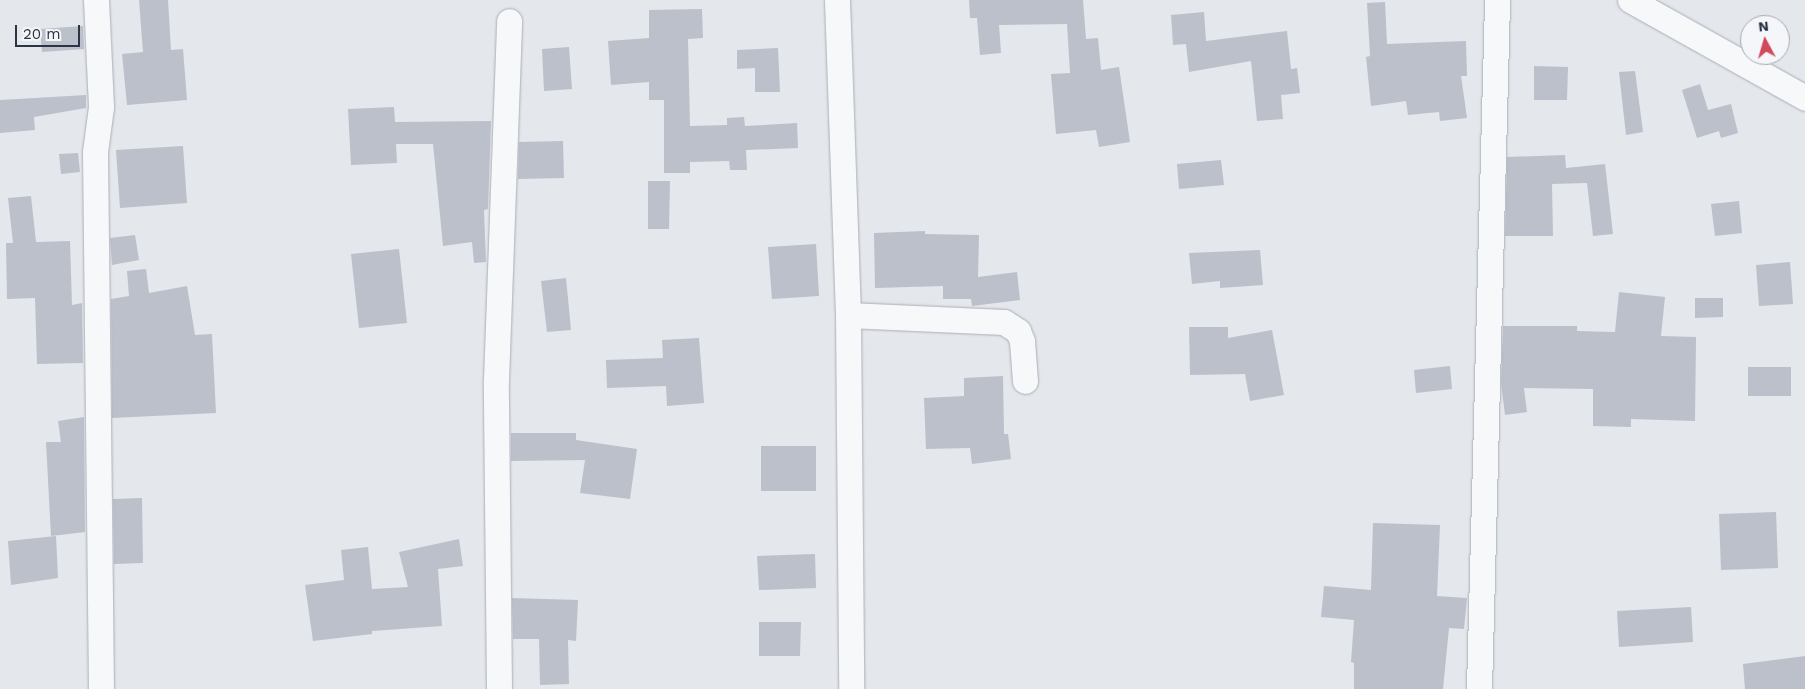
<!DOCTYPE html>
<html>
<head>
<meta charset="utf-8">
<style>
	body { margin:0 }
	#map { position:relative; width:1805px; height:689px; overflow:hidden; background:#e4e7ec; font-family:"Work Sans",sans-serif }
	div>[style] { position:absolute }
	.building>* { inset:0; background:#bbc0ca }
	.roads { filter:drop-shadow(0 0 1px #a9aeb7) drop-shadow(0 0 1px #a9aeb7) }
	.minor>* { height:25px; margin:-12.5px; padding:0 12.5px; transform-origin:12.5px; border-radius:12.5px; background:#f7f8fa }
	span { translate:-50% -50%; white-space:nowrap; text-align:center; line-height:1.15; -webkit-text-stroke:4.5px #f4f6f9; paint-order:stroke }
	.north { position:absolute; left:1740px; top:15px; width:50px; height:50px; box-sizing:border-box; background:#f4f6f9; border:1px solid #a4a8b1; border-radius:50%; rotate:354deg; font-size:14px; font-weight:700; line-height:20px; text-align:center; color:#2b3445 }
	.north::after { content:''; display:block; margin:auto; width:18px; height:22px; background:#d1495b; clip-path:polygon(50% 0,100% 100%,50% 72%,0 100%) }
	.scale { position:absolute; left:15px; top:25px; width:65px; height:22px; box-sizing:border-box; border:2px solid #2b3445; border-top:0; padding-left:6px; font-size:15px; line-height:18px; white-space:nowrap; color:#2b3445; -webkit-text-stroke:4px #f4f6f9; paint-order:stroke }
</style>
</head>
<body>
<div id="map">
	<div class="building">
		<div style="clip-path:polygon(139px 0,168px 0,171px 50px,183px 49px,187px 100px,127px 105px,122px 54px,143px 52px)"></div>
		<div style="clip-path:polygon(969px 0,1083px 0,1086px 39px,1098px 38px,1101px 70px,1119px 67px,1130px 142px,1099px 147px,1096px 130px,1056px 134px,1051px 74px,1070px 73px,1067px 24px,999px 25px,1001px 53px,980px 55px,977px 18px,970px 18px)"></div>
		<div style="clip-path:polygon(1385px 2px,1387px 44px,1466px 41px,1467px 76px,1461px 76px,1467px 118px,1440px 121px,1439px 112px,1408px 115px,1406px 101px,1371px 106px,1366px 57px,1370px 56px,1367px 3px)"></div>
		<div style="clip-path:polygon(702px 9px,703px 38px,688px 39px,690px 126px,727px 125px,727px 118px,744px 117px,745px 126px,797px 123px,798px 148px,746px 150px,747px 170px,730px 170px,729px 161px,690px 162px,690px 173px,664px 173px,664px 100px,649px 100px,649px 82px,611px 85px,608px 41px,649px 38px,649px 10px)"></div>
		<div style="clip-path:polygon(1204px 12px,1206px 41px,1287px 31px,1291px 69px,1297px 68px,1300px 93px,1281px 95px,1283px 119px,1257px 121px,1251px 61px,1189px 72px,1186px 44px,1173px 45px,1171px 15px)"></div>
		<div style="clip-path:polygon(83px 26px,84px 49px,42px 52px,40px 29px)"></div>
		<div style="clip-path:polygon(569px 47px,572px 89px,544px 91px,542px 49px)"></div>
		<div style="clip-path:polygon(778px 48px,780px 92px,755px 92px,755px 68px,737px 69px,737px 50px)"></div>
		<div style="clip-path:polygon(1534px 66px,1568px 67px,1567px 100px,1534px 100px)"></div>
		<div style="clip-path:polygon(1635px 71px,1643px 132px,1626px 135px,1619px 72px)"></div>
		<div style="clip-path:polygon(1700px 84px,1708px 110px,1731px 104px,1738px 133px,1721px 138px,1719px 131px,1697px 138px,1682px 90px)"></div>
		<div style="clip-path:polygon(86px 95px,86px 108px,34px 117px,35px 130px,0 133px,0 100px)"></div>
		<div style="clip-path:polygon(394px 107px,395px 122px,491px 121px,488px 209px,484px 210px,486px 262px,474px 263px,472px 242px,443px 246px,433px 144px,396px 144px,397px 163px,351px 165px,348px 109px)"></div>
		<div style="clip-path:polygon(563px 141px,564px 178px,518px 179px,519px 142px)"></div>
		<div style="clip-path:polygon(183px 146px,187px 203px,120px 208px,116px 150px)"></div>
		<div style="clip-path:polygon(78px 153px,80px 172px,61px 174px,59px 154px)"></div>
		<div style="clip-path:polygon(1565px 155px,1566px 168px,1605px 164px,1613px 234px,1593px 236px,1587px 183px,1552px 184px,1553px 236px,1505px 236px,1507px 157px)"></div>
		<div style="clip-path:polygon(1221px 160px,1224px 185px,1179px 189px,1177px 164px)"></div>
		<div style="clip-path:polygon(648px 181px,670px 181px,669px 229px,648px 229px)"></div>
		<div style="clip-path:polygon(31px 196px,36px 242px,70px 241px,72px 305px,82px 303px,83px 363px,37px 364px,35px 298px,7px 299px,6px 243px,13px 243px,8px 198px)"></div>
		<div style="clip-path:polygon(1739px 201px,1742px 233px,1715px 236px,1711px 204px)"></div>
		<div style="clip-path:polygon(925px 231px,925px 234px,979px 235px,978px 277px,1017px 272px,1020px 300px,972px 306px,971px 299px,943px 299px,943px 286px,875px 288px,874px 233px)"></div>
		<div style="clip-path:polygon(135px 235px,139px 260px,112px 265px,110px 238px)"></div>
		<div style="clip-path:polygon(816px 244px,819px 296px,772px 299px,768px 247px)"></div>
		<div style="clip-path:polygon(399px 249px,407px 323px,359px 328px,351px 254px)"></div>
		<div style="clip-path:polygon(1260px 250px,1263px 285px,1220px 288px,1220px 281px,1192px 284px,1189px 253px)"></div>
		<div style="clip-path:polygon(1790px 262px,1793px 304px,1759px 306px,1756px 265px)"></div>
		<div style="clip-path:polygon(146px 269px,149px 293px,187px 286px,195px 335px,212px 334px,216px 413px,112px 418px,111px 299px,129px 296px,127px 271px)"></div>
		<div style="clip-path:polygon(566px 278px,571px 330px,547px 332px,541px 281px)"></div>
		<div style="clip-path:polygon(1619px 292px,1665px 297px,1661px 336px,1696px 337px,1695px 421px,1631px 419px,1631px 427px,1593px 426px,1593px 389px,1524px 388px,1527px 412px,1505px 415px,1501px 383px,1503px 326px,1577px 326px,1577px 331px,1615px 332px)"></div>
		<div style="clip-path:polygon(1695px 298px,1723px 298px,1723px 317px,1695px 318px)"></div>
		<div style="clip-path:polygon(1189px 327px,1228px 327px,1228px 338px,1272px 330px,1284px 395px,1250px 401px,1245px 374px,1190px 375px)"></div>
		<div style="clip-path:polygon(699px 338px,704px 403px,667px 406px,666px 386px,607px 388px,606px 360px,663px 358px,662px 340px)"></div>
		<div style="clip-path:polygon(1450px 366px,1452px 389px,1416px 393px,1414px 370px)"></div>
		<div style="clip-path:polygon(1748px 367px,1791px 367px,1791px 396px,1748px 396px)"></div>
		<div style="clip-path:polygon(1003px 376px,1004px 434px,1008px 434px,1011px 459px,972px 464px,970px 448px,926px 449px,924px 398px,964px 396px,964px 378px)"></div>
		<div style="clip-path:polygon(84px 417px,85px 532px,51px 536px,46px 442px,61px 442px,58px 421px)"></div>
		<div style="clip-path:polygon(511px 433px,576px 433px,576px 440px,637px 449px,630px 499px,580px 493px,585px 460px,511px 461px)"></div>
		<div style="clip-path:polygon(761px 446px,816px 446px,816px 491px,761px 491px)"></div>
		<div style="clip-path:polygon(142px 498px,143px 563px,114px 564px,113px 499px)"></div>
		<div style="clip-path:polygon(1776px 512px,1778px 568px,1721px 570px,1719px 514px)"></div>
		<div style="clip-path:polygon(1373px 523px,1440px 525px,1437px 596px,1467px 598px,1464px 629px,1449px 628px,1443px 689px,1354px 689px,1354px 663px,1351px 662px,1354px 620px,1321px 617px,1324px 586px,1371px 590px)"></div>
		<div style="clip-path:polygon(56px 536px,58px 578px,11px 585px,8px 541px)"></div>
		<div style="clip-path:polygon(459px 539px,463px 566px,438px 569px,442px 626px,372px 631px,372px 634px,313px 641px,305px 585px,344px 580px,341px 550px,368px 547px,372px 589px,408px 587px,399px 552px)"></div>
		<div style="clip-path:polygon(815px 554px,816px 588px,759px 590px,757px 556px)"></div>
		<div style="clip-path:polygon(512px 598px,578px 600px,576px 641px,568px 640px,569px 684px,540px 685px,539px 639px,513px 639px)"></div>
		<div style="clip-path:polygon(1691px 607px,1693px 642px,1619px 647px,1617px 611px)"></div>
		<div style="clip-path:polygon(759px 622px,801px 622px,800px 656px,759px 656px)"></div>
		<div style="clip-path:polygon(1805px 656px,1805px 689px,1745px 689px,1743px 664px)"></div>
	</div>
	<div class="roads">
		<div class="minor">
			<div style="left:96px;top:0;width:107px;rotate:87.3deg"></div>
			<div style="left:101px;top:107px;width:45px;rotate:97.6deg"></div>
			<div style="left:95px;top:152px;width:537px;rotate:89.36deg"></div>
			<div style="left:837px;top:0;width:315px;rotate:88deg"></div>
			<div style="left:848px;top:315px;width:374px;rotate:89.5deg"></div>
			<div style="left:1630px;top:0;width:201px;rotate:29.2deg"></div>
			<div style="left:848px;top:315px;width:156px;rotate:2.6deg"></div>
			<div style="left:1004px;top:322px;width:17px;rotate:33deg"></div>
			<div style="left:1018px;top:331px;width:11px;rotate:68deg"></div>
			<div style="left:1022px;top:341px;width:40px;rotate:85.7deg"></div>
			<div style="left:499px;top:689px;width:309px;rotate:-90.6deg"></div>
			<div style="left:496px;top:380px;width:359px;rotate:-87.9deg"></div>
			<div style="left:1479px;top:689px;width:689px;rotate:-88.5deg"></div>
		</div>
	</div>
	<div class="north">N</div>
	<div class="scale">20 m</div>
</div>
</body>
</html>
